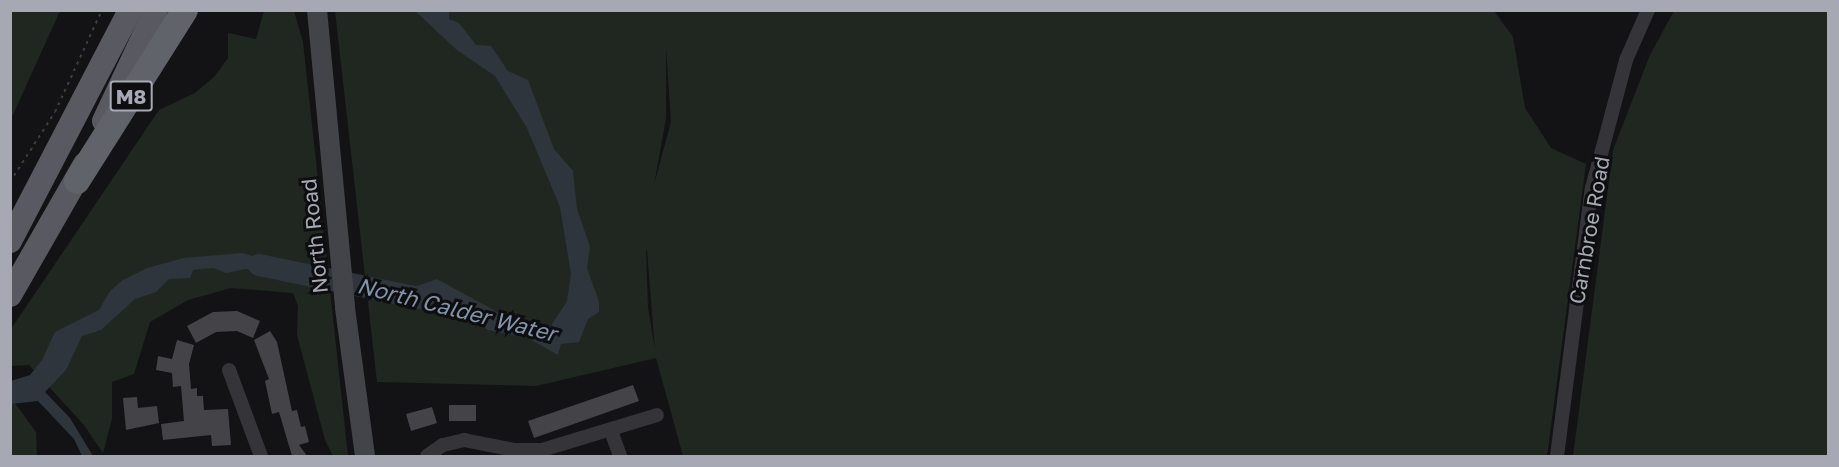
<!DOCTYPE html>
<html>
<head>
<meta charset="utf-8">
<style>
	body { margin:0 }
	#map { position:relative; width:1839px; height:467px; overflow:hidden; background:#131315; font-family:"Golos Text",sans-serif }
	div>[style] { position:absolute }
	.green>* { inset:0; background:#202721 }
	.water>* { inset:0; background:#2e353c }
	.river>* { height:22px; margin:-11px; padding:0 11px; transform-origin:11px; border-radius:11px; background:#2e353c }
	.building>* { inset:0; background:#434348 }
	.path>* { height:2px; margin-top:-1px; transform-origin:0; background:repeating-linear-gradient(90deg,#3b3c40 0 3px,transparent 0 7.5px) }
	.minor>* { height:14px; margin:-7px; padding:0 7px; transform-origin:7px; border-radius:7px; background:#353539 }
	.secondary>* { height:20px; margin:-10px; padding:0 10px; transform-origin:10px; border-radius:10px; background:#434449 }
	.trunk>* { height:24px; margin:-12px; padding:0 12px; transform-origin:12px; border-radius:12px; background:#595a61 }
	.motorway>* { height:26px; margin:-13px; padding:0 13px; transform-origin:13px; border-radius:13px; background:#61636a }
	span { translate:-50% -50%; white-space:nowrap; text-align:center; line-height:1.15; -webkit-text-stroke:6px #0e0e10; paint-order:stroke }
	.shield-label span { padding:2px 4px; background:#0e0e10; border:2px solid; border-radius:4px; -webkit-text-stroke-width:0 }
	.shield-label { font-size:20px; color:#a6a9b4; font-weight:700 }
	.street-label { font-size:21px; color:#a6a9b4 }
	.water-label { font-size:22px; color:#8194ab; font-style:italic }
	.frame { position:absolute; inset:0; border:12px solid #a6a9b4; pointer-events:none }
</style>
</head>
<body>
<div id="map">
	<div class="green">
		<div style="clip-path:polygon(11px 10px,60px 11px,11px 119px,10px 11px)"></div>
		<div style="clip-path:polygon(264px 11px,294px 11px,303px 42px,348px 456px,333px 456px,325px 440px,297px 335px,298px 306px,293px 293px,231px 288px,188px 300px,150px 322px,134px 374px,112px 382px,112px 419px,103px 453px,84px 425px,29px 365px,11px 366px,11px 329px,159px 110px,195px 93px,214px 77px,228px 58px,228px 33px,256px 39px)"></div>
		<div style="clip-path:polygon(evenodd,335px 11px,1494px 11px,1513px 37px,1525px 108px,1551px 148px,1586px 164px,1547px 456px,683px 456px,656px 358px,536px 386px,377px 382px,335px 11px,666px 47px,671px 122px,654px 185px,666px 118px,666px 47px,335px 11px,646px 250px,647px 250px,655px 350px,648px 307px,646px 250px)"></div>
		<div style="clip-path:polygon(1674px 11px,1828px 11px,1828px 456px,1573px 456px,1613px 150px,1650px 55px)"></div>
		<div style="clip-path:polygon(10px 396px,36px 432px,37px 456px,11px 456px)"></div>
	</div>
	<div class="water">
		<div style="clip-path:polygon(415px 11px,449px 11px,449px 19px,459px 23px,476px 45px,491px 46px,508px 71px,528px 80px,554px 149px,573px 171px,577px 209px,590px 247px,587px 268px,599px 302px,599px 312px,588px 319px,579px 342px,561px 344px,558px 355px,528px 338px,488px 330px,470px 318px,419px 300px,389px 302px,391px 286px,411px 288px,437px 279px,497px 312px,539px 329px,551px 326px,567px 301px,571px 274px,560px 207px,527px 128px,495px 76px,457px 50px)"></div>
		<div style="clip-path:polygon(242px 253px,288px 266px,285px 276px,246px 269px,226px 273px,213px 268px,193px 270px,190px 278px,169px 279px,156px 292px,135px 299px,101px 330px,82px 336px,66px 370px,45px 392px,70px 418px,93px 456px,82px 456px,74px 439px,38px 401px,11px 404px,11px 381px,30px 375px,42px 360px,55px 332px,99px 310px,110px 291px,123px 280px,147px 268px,184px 258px)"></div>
	</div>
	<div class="river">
		<div style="left:259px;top:265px;width:164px;rotate:11.6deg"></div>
	</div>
	<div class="building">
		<div style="clip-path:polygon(237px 311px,260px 321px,253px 338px,237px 331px,216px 332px,196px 343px,187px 326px,213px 312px)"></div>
		<div style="clip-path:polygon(270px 331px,277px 342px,292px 411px,297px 410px,301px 427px,305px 426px,309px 442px,299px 445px,307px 456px,292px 456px,279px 412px,272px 414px,265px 381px,269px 379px,254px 340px)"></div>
		<div style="clip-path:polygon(177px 340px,194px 345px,189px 364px,191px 389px,197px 388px,197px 396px,203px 396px,204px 410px,228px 409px,231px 445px,212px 446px,211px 435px,163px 440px,161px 424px,184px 421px,181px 386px,173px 387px,172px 373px,156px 370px,158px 356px,172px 359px)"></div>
		<div style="clip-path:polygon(633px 385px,639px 401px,534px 438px,528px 421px)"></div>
		<div style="clip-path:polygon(137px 397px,138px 408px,157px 406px,159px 423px,126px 430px,123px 398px)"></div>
		<div style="clip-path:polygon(449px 405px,476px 405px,476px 421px,449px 421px)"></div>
		<div style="clip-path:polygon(432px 407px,437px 423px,411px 431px,406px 414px)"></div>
	</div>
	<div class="path">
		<div style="left:10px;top:182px;width:83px;rotate:-57.3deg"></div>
		<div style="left:55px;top:112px;width:112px;rotate:-65.3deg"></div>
	</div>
	<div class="minor">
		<div style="left:229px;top:370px;width:92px;rotate:69.6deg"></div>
		<div style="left:611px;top:431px;width:27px;rotate:70deg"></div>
		<div style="left:427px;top:456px;width:19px;rotate:-35deg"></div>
		<div style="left:443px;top:445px;width:22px;rotate:-13deg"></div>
		<div style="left:464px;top:440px;width:52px;rotate:11.1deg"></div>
		<div style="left:515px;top:450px;width:27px"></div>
		<div style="left:542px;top:450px;width:120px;rotate:-16.9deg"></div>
		<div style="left:1557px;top:456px;width:270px;rotate:-82.6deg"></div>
		<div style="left:1592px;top:188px;width:132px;rotate:-75.1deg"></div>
		<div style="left:1626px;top:60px;width:55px;rotate:-66.3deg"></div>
	</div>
	<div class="secondary">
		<div style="left:317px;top:10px;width:299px;rotate:84.6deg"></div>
		<div style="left:345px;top:308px;width:149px;rotate:82.3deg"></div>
	</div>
	<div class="trunk">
		<div style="left:104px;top:121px;width:123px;rotate:-64.9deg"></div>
		<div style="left:10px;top:241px;width:260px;rotate:-62.5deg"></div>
		<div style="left:10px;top:295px;width:151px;rotate:-60.2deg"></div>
	</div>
	<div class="motorway">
		<div style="left:77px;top:181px;width:202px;rotate:-57.7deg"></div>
	</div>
	<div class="shield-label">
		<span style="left:131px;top:96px">M8</span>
	</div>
	<div class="street-label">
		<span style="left:1589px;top:230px;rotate:-80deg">Carnbroe Road</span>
		<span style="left:314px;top:236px;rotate:-96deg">North Road</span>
	</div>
	<div class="water-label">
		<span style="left:457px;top:309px;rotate:14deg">North Calder Water</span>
	</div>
	<div class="frame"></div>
</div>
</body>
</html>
